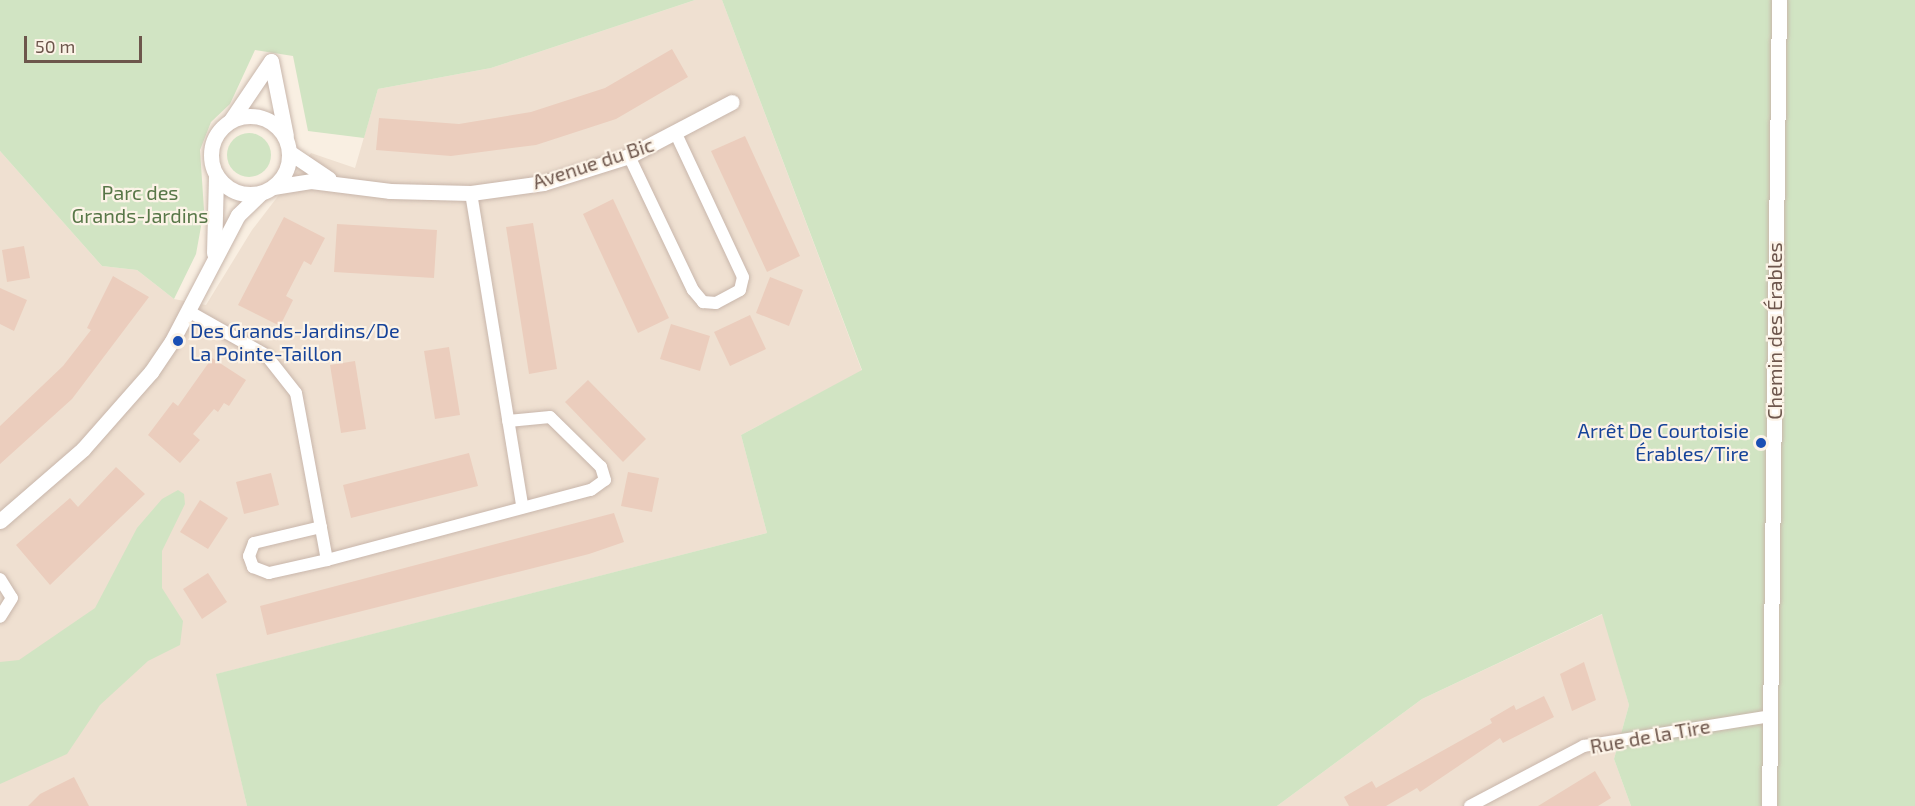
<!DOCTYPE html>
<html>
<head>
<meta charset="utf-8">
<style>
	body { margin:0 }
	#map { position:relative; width:1915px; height:806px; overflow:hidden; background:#f9efe2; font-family:"Exo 2",sans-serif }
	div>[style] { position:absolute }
	.residential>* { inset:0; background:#efe0d1 }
	.green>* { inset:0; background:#d1e4c3 }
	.round { border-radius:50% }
	.building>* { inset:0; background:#ebcdbd }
	.roads { filter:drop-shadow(0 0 2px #c8b6ab) drop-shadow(0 0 2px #c8b6ab) }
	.minor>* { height:12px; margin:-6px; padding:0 6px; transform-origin:6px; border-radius:6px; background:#fff }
	.tertiary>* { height:15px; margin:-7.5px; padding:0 7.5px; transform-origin:7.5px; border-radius:7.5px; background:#fff }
	.tertiary>.ring { margin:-7.5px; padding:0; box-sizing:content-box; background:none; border:15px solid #fff; border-radius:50% }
	.dots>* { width:16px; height:16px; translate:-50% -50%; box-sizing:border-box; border:3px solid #fcf3e7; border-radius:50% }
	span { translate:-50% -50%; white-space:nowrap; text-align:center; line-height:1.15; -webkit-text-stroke:4.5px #fcf3e7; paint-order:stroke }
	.street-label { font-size:20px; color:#6d564c }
	.park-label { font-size:20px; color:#587748 }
	.transit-label { font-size:20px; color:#164399 }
	.left { translate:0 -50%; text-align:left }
	.right { translate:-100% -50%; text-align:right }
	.scale { position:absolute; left:24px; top:36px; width:118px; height:27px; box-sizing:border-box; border:3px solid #6d564c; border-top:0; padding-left:8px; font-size:18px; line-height:21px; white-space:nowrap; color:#6d564c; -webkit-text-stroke:4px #fcf3e7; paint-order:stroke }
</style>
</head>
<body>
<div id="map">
	<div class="residential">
		<div style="clip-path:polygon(695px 0,722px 0,862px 371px,741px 435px,767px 533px,217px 674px,247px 806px,0 806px,0 151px,102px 266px,137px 270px,174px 299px,206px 305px,252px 230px,311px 153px,355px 168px,378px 89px,491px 68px)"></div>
		<div style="clip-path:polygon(1603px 614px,1629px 705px,1614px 759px,1631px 806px,1277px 806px,1422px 699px)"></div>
	</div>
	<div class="green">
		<div style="clip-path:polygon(0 0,695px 0,491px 68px,378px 89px,364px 138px,308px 131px,293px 56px,255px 50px,230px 104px,211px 122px,200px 150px,204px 210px,196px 254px,174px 299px,137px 270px,102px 266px,0 151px)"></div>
		<div style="clip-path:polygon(722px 0,1915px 0,1915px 806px,1631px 806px,1614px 759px,1629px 705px,1602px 614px,1422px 699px,1277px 806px,247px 806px,216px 674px,767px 533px,741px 435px,862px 370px)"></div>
		<div class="round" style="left:227px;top:133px;width:44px;height:44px"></div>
		<div style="clip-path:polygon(178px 490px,184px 494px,185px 504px,162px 551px,162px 588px,183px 621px,180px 645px,148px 661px,100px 705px,67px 754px,0 784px,0 662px,19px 660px,95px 608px,137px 528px,162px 499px)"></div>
	</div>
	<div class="building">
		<div style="clip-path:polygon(672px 49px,688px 77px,616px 119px,536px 145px,451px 156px,376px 150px,379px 118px,459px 124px,531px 112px,605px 88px)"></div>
		<div style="clip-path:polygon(745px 136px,800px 256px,767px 272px,711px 151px)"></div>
		<div style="clip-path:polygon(613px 199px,669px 318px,638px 333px,583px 214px)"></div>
		<div style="clip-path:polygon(284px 217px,325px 238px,311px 265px,304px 261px,286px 296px,293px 300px,280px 326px,238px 305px)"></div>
		<div style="clip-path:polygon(533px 223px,557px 369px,529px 374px,506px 227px)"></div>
		<div style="clip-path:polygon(337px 224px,437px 230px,434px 278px,334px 272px)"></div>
		<div style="clip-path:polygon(24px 246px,30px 278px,7px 282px,2px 250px)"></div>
		<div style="clip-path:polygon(113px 276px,149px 297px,72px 399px,0 464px,0 426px,63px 366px,91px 330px,87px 328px)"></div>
		<div style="clip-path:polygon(770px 277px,803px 290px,789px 326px,756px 313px)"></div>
		<div style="clip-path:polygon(0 288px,27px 300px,14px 331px,0 324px)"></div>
		<div style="clip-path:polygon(750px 315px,766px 349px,730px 366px,714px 332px)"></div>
		<div style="clip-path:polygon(671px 324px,710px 336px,700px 371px,660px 359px)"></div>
		<div style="clip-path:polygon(449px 347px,460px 415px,435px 419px,424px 351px)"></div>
		<div style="clip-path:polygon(212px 358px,246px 380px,229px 406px,224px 403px,218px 412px,214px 409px,193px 434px,200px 440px,180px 463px,148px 435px,173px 402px,178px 406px)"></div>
		<div style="clip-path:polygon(355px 361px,366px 429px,341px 433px,330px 365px)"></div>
		<div style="clip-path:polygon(588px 380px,646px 439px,623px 462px,565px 402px)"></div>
		<div style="clip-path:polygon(469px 453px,478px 486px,351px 518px,343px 485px)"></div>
		<div style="clip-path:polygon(116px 467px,145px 494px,50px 585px,16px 545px,70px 498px,78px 507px)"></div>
		<div style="clip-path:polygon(628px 472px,659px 478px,652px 512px,621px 506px)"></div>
		<div style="clip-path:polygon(271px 473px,279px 505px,244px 514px,236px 482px)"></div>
		<div style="clip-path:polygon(200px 500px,228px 518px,208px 549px,180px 532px)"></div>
		<div style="clip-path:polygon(614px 513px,624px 542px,589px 554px,267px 635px,260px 606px)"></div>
		<div style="clip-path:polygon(208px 573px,227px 602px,202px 619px,183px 589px)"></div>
		<div style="clip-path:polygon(1584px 662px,1596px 700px,1572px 711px,1560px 674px)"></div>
		<div style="clip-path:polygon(1544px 696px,1554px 717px,1503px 743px,1500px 738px,1420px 792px,1417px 788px,1386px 806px,1349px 806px,1344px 797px,1372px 781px,1376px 788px,1492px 723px,1490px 719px,1514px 705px,1516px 710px)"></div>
		<div style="clip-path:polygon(1595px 771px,1611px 798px,1598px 806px,1538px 806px)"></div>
		<div style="clip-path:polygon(74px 777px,89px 806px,28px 806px,40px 794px)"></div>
	</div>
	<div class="roads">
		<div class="minor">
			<div style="left:629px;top:156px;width:148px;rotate:64.5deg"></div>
			<div style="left:693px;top:290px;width:16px;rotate:50deg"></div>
			<div style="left:703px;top:302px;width:13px;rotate:4deg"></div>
			<div style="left:716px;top:303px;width:27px;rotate:-28deg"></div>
			<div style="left:740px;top:290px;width:13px;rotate:-77deg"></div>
			<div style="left:743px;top:277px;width:158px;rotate:-115.1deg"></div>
			<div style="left:471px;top:193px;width:316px;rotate:80.7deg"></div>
			<div style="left:188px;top:311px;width:90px;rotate:29.4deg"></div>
			<div style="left:266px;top:355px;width:48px;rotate:51.7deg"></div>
			<div style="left:296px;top:393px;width:170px;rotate:79.5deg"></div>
			<div style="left:321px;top:527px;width:69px;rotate:166.6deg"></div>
			<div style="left:254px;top:543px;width:14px;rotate:111deg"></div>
			<div style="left:249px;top:556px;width:12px;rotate:70deg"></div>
			<div style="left:253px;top:567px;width:17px;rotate:21deg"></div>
			<div style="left:269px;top:573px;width:59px;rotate:-12.6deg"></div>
			<div style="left:327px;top:560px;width:273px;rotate:-14.9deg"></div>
			<div style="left:591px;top:490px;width:17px;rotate:-36deg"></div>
			<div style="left:605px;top:480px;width:14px;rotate:-107deg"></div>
			<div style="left:601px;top:467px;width:71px;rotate:-135.6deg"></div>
			<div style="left:550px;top:417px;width:42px;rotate:174.6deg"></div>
			<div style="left:0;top:579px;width:22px;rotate:58deg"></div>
			<div style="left:12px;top:598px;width:22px;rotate:122deg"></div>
			<div style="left:1470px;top:806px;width:129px;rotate:-27.8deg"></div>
			<div style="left:1584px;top:746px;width:189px;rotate:-9.1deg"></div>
		</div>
		<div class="tertiary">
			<div style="left:271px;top:61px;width:76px;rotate:78.7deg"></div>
			<div class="ring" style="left:211px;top:116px;width:63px;height:63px"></div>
			<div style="left:231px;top:120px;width:71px;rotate:-55.9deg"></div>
			<div style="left:289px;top:152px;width:48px;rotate:34deg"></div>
			<div style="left:273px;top:187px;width:38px;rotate:-9deg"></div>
			<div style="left:311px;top:181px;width:80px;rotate:7.2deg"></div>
			<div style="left:390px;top:191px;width:81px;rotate:1.4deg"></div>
			<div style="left:471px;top:193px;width:73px;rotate:-7.9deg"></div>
			<div style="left:543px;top:183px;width:90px;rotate:-17.4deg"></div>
			<div style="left:629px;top:156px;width:116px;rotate:-27.7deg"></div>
			<div style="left:214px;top:253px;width:78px;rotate:-88.5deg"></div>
			<div style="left:0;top:521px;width:110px;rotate:-40.9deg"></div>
			<div style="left:83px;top:449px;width:103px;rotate:-48.6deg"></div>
			<div style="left:151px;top:372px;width:37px;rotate:-56deg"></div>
			<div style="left:172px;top:341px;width:142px;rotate:-62.4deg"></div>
			<div style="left:238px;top:215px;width:32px;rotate:-44deg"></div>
			<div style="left:1769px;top:806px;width:806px;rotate:-89.29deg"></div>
		</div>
	</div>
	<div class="dots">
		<div style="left:178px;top:341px;background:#1a4fb4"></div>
		<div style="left:1761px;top:443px;background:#1a4fb4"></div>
	</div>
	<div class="street-label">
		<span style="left:593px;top:163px;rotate:-18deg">Avenue du Bic</span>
		<span style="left:1774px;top:331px;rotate:-90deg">Chemin des Érables</span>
		<span style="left:1650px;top:736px;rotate:-10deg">Rue de la Tire</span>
	</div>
	<div class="park-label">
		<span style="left:140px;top:204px">Parc des<br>Grands-Jardins</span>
	</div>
	<div class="transit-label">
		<span class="left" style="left:190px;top:342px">Des Grands-Jardins/De<br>La Pointe-Taillon</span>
		<span class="right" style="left:1749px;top:442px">Arrêt De Courtoisie<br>Érables/Tire</span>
	</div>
	<div class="scale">50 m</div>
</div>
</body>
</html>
